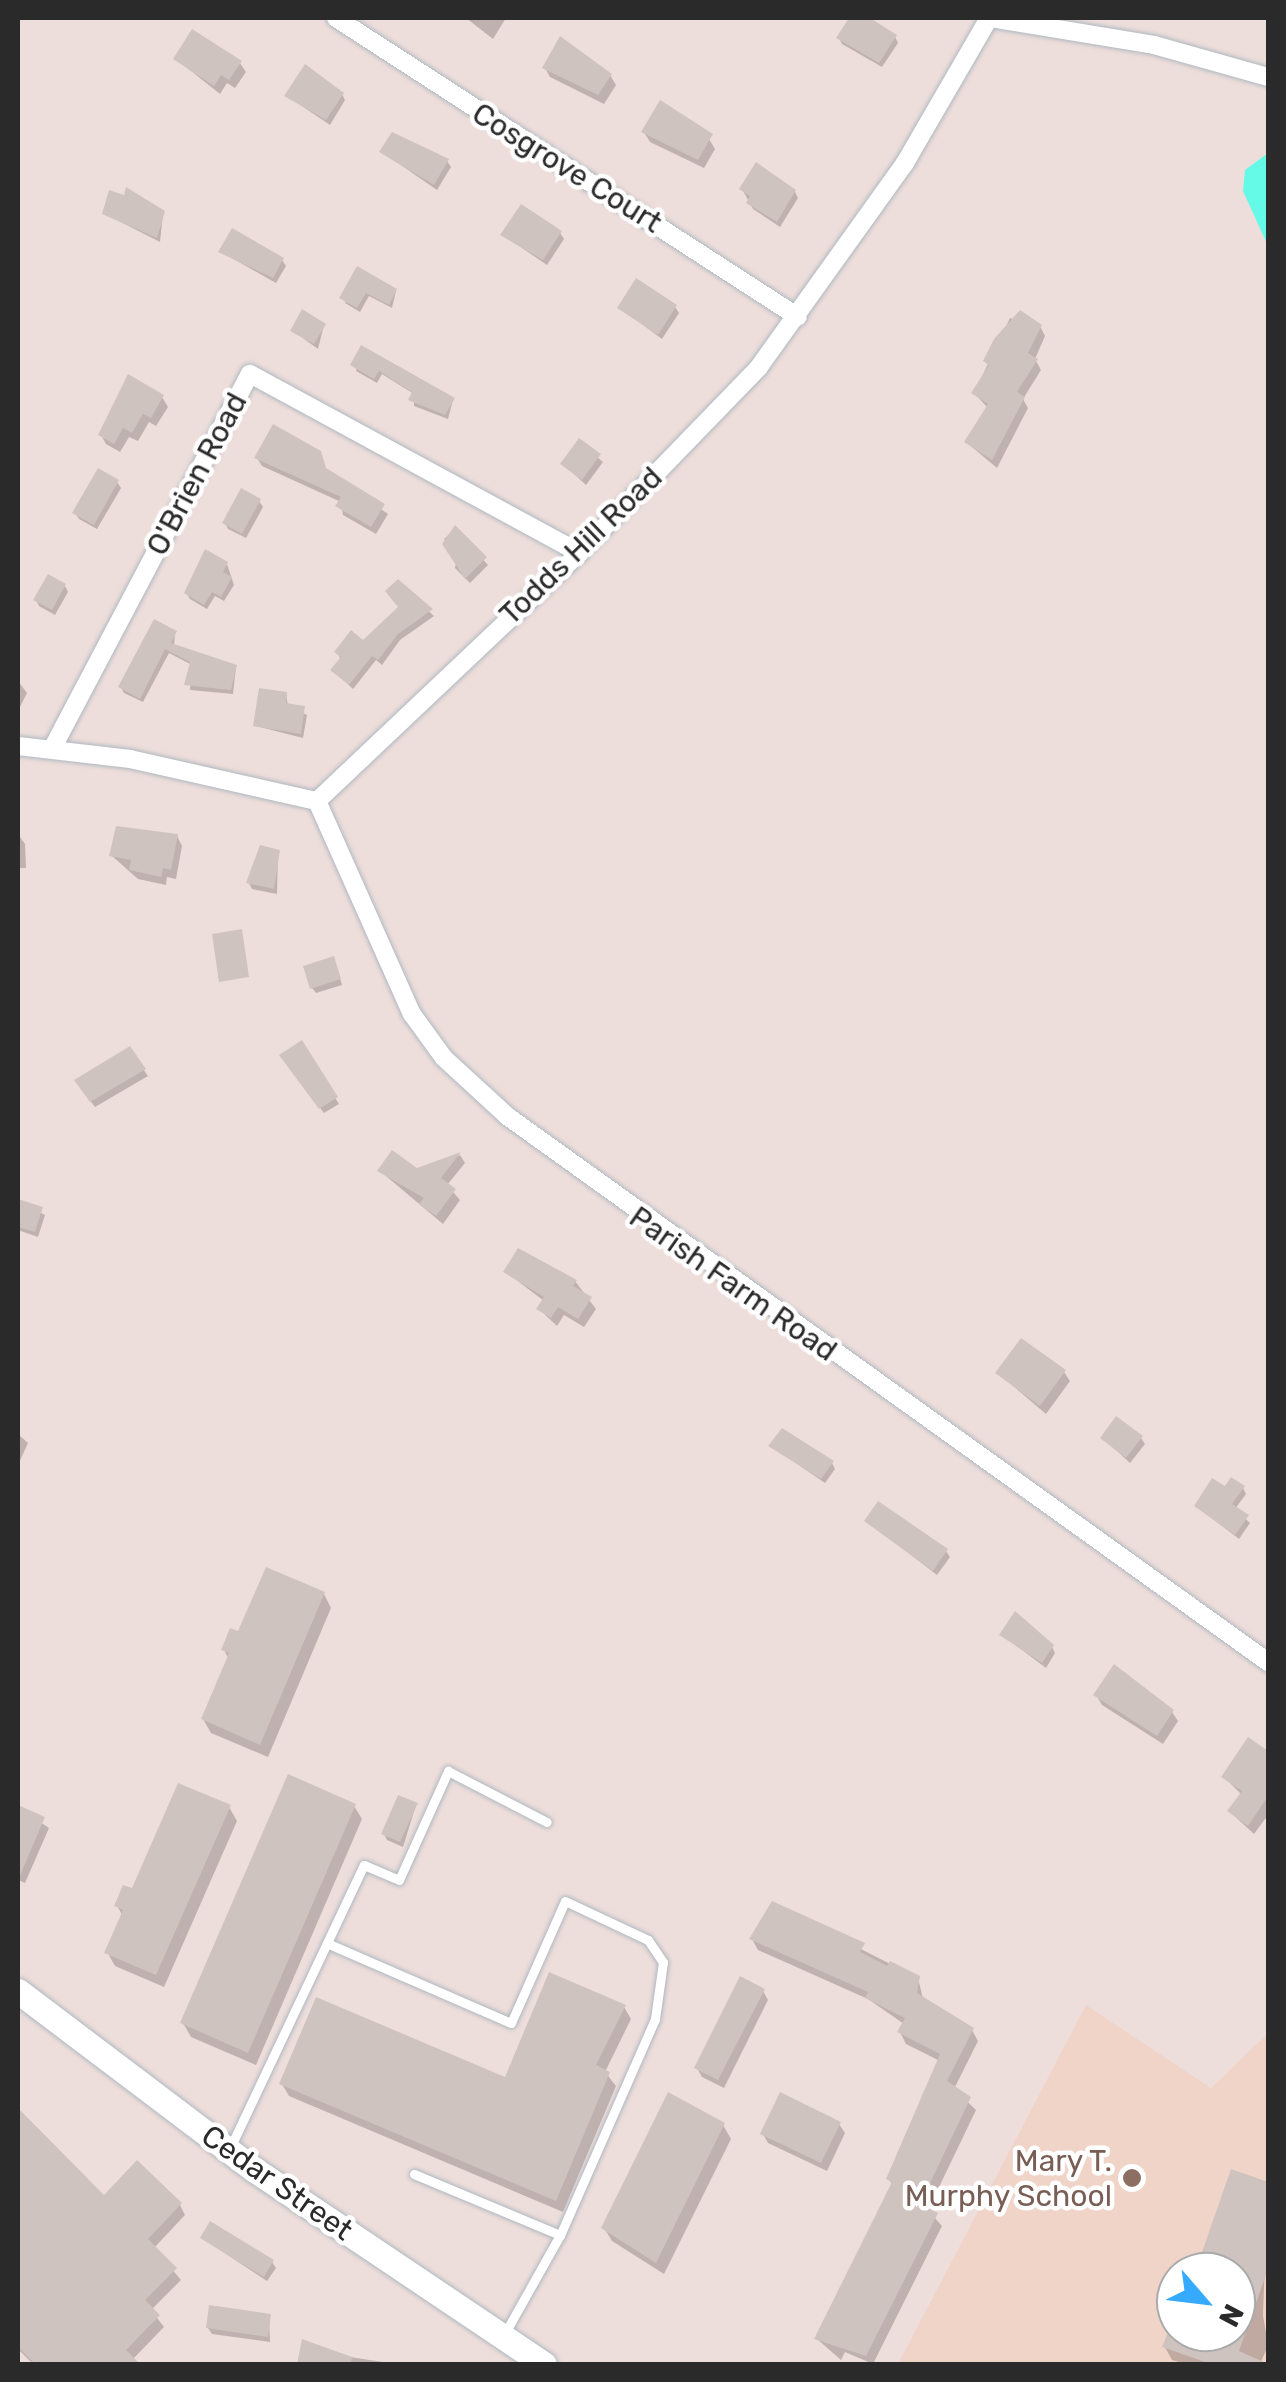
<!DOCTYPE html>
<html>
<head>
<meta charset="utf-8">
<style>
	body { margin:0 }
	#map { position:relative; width:1286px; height:2382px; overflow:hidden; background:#eededb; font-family:Rubik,sans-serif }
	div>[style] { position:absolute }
	.education>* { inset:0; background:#f1d4c8 }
	.water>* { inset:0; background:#64fae7 }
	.shadow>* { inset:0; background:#0003 }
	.building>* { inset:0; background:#cfc3bf }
	.roads { filter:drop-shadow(0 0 2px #afb8c0) drop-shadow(0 0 2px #afb8c0) }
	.service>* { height:9px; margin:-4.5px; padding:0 4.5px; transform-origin:4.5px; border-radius:4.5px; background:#fff }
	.minor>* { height:18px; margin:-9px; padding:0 9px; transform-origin:9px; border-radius:9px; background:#fff }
	.secondary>* { height:25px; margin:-12.5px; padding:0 12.5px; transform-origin:12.5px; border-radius:12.5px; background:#fff }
	.dots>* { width:28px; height:28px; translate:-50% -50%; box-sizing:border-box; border:5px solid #fff; border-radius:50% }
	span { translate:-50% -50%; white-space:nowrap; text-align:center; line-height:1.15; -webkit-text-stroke:9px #fff; paint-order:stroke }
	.street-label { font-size:30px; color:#2a2a2a }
	.education-label { font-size:30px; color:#785e54 }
	.right { translate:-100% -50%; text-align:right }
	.frame { position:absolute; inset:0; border:20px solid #2a2a2a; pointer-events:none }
	.north { position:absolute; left:1156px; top:2252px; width:100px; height:100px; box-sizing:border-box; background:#fff; border:2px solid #aaa; border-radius:50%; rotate:118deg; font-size:28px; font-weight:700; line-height:40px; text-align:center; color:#2a2a2a }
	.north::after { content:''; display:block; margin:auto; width:35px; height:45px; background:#36aaff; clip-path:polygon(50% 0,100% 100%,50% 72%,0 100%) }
</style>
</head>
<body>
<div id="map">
	<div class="education">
		<div style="clip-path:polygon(evenodd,1086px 2005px,1211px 2088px,1268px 2033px,1268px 2364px,898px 2364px,1086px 2005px,1176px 2272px,1236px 2272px,1236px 2332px,1176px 2332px,1176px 2272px)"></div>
	</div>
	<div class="water">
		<div style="clip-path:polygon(1268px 153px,1268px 246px,1243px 191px,1245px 170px)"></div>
	</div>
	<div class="shadow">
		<div style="clip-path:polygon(466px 18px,506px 18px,493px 39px)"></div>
		<div style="clip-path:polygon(852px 18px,867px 18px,895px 37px,898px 43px,882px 67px,842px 44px,839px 38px)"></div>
		<div style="clip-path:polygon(176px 59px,240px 63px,246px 72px,235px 88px,227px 83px,220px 94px)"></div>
		<div style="clip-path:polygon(545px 68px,610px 75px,616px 85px,604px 104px,550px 77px)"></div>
		<div style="clip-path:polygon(342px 94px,345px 100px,330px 125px,287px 96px)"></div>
		<div style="clip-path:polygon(644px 132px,709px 139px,715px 149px,704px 168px,650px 142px)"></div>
		<div style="clip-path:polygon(382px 152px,447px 161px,451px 167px,437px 190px)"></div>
		<div style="clip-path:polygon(742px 189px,795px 192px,798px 198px,780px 227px,753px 209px)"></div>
		<div style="clip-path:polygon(163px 213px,160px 242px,105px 214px)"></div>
		<div style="clip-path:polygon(560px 233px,564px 239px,547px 265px,503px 235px)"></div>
		<div style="clip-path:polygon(221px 252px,282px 260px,286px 266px,276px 283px)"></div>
		<div style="clip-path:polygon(358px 270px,396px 291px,392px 308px,369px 296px,360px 312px,345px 303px)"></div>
		<div style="clip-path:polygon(675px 307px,679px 313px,662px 339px,620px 308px)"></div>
		<div style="clip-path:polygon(1010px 318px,1040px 326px,1045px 336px,1035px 359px,1041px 370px,1023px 399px,1028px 408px,997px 468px,966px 442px,988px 408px,974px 393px)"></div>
		<div style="clip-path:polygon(324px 325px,318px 349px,293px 331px)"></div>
		<div style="clip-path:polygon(362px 348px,453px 400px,448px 419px,414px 406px,414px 394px,382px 374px,377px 383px,356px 371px)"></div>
		<div style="clip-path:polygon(162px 397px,168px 407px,156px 426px,149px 422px,138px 441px,129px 437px,120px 452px,106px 444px,101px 435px)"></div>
		<div style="clip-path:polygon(580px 442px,603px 462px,586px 485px,563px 464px)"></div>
		<div style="clip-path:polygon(257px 458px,327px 472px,388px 514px,376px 534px,343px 515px,341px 502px,262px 466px)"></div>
		<div style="clip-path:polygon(117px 482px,121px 488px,97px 529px,79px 519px,75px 513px)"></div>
		<div style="clip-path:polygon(259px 501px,263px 507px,246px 538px,228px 529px,225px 523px)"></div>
		<div style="clip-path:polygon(455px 529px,488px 565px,470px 583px,455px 568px,457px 558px,444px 539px)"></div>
		<div style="clip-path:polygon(227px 564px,234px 585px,224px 601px,215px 596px,207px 609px,190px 599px,186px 593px)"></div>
		<div style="clip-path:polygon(398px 583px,434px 616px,400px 640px,382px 665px,376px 660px,353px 689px,333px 670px,341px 660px,337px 652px,363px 643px,400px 608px)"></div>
		<div style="clip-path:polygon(65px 586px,68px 592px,55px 615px,39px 606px,36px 600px)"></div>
		<div style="clip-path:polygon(175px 633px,174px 646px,236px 667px,233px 694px,190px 690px,192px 665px,169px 653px,143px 702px,124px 693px,121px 687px)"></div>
		<div style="clip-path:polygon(18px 681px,27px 693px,18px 711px)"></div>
		<div style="clip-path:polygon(286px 694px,288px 706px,307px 715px,303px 738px,256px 726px)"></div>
		<div style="clip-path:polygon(18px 834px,25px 844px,26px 868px,18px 868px)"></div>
		<div style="clip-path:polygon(177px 836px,182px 846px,176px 879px,167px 877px,166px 885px,138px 879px,112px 856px)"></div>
		<div style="clip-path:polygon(278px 852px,277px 894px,252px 889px,249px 883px)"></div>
		<div style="clip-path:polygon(336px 965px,342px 985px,316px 993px,312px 988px)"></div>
		<div style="clip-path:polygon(301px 1044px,339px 1104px,324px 1113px,285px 1062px)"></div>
		<div style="clip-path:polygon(129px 1049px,148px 1076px,95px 1107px,80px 1087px)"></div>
		<div style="clip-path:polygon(460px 1155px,465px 1163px,447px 1185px,460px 1200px,443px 1224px,380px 1171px,416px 1171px)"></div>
		<div style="clip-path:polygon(19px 1202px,45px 1215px,38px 1237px,18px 1230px)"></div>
		<div style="clip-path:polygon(506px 1272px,575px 1281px,596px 1309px,584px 1327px,564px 1315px,557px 1326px,539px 1309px,544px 1301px)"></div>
		<div style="clip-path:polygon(1064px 1372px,1070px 1381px,1046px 1414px,998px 1373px)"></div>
		<div style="clip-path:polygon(18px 1434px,28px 1443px,18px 1465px)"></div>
		<div style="clip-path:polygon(1103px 1438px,1141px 1438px,1145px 1444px,1130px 1463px)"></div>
		<div style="clip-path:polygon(771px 1446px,832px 1463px,835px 1469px,825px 1483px)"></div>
		<div style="clip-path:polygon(1243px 1488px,1246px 1494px,1235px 1509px,1250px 1523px,1239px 1539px,1196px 1506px)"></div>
		<div style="clip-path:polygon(867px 1521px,946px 1551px,950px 1557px,937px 1575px)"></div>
		<div style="clip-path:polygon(324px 1594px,331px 1608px,268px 1757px,211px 1733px,203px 1719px,229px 1659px,224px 1650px,240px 1634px)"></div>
		<div style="clip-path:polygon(1002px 1635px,1052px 1647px,1055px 1653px,1046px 1668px)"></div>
		<div style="clip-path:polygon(1115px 1667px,1172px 1712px,1178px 1721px,1163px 1744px,1102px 1705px,1096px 1695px)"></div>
		<div style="clip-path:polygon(1249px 1741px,1268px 1754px,1268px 1815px,1254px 1834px,1230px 1812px,1242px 1795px,1224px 1777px)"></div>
		<div style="clip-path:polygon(416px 1805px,403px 1847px,387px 1840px,384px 1834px)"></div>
		<div style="clip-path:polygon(354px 1806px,362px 1819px,256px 2065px,191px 2037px,183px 2023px)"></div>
		<div style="clip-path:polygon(18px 1807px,49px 1828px,25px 1883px,18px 1880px)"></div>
		<div style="clip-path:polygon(229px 1807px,237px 1821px,164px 1987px,115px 1966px,107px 1952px,123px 1916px,117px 1906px)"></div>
		<div style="clip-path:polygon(772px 1904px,918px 1978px,923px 1999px,972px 2030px,978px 2041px,954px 2089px,976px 2110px,928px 2210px,942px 2226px,873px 2364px,845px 2352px,841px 2360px,817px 2339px,893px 2186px,889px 2179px,940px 2061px,906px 2044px,900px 2032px,904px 2024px,868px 1999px,758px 1950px,752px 1939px)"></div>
		<div style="clip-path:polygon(763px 1991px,768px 2000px,724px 2088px,702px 2077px,697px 2068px)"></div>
		<div style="clip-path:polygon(624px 2007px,631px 2019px,605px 2072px,616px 2086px,563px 2212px,289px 2096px,282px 2084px,507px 2081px)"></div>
		<div style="clip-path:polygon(18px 2112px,104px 2198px,180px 2205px,185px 2215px,154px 2248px,181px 2280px,151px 2310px,164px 2327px,132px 2360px,136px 2364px,99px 2364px,92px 2357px,84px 2364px,33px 2364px,18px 2349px)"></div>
		<div style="clip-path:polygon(839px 2124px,845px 2133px,827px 2171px,768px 2143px,763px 2134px)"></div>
		<div style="clip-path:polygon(723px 2125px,731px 2139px,664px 2274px,612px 2241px,604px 2228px)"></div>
		<div style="clip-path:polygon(1232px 2172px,1268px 2183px,1263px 2315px,1268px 2346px,1260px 2364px,1186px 2364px,1172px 2360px,1165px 2347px,1171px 2329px,1236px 2332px,1236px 2272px,1197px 2272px)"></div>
		<div style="clip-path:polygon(202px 2238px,272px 2262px,276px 2268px,267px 2281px)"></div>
		<div style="clip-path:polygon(269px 2316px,270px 2342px,212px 2334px,208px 2328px)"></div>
		<div style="clip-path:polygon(304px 2342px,324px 2353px,396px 2364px,299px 2364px)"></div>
	</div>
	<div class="building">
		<div style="clip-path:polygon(849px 18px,870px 18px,897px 35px,879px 63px,836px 38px)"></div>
		<div style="clip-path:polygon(192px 29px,242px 61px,229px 80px,221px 75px,214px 86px,173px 59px)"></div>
		<div style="clip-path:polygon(560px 36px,612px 74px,598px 95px,542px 68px)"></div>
		<div style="clip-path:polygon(305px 64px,344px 93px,326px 120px,284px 96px)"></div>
		<div style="clip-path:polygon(660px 100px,713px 134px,698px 160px,641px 132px)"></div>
		<div style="clip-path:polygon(392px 132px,449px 159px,434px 185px,379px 152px)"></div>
		<div style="clip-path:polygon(756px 162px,796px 190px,777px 222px,746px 203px,750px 196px,739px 189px)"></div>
		<div style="clip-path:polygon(126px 187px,165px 211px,157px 238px,102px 214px,109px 190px,124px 195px)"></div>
		<div style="clip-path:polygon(521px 204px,562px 231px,543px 260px,500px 235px)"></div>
		<div style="clip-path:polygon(232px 228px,284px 258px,273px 278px,218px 252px)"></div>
		<div style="clip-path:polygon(357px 266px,397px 289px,389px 305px,366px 293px,357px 308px,339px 298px)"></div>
		<div style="clip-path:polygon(636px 278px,677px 305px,658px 335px,617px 308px)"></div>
		<div style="clip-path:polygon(302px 309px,326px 324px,314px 344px,290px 331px)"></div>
		<div style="clip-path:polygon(1020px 310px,1042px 325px,1028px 353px,1038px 359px,1017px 392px,1025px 397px,992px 460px,964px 442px,988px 404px,971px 393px,989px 365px,983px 361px,994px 339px)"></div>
		<div style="clip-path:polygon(361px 345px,455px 398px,445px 415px,408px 400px,412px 392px,379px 371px,374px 379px,350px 365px)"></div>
		<div style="clip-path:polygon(128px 374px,164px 395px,151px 418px,143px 414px,132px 433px,123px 428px,114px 444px,98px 435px)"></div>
		<div style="clip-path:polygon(273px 424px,321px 451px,326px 468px,385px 504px,371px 527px,335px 506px,341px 497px,254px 458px)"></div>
		<div style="clip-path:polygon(579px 438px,601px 454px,582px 480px,560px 464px)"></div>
		<div style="clip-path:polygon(98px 468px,119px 480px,94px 525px,72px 513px)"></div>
		<div style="clip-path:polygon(241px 488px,261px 499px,242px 534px,222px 523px)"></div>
		<div style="clip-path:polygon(455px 525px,487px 557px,465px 579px,442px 544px)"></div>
		<div style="clip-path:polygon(205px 549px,228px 562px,223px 572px,232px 577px,221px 597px,212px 592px,204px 605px,184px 593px)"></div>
		<div style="clip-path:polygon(48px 574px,66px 584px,52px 610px,33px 600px)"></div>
		<div style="clip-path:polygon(398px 579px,433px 609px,398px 634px,378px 660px,372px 656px,349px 685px,330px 670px,341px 657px,334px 652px,351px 630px,363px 640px,398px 607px,385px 591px)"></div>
		<div style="clip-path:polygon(154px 619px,177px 631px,171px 643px,237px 665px,231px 690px,184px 685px,190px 662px,165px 649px,140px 699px,118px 687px)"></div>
		<div style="clip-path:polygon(259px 688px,287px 692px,286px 703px,305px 706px,301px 734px,253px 726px)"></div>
		<div style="clip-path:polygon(116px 826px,178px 834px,171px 870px,163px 868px,161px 877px,129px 870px,131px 860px,109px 856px)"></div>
		<div style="clip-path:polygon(260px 845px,280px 850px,274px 889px,246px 883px)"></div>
		<div style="clip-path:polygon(242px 929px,249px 977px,219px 982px,212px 934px)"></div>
		<div style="clip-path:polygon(334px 956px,341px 979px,310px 989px,303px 966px)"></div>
		<div style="clip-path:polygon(302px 1040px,338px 1097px,319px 1109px,279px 1055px)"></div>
		<div style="clip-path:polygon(130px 1046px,146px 1069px,90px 1102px,74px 1080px)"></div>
		<div style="clip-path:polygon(392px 1150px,417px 1168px,461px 1152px,441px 1178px,456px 1189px,436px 1216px,419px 1204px,424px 1198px,377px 1171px)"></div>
		<div style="clip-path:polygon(18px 1199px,43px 1207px,35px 1232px,18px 1227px)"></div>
		<div style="clip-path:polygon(518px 1248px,577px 1280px,573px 1286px,592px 1297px,578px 1319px,558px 1307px,551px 1318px,536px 1309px,544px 1297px,503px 1272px)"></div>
		<div style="clip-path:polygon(1021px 1338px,1066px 1370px,1040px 1406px,995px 1373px)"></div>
		<div style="clip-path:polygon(1116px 1416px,1143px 1436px,1126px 1458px,1100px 1438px)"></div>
		<div style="clip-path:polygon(782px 1428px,834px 1461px,821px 1479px,768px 1446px)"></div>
		<div style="clip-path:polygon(1231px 1477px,1245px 1486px,1232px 1504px,1249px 1515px,1235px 1535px,1194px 1506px,1212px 1478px,1225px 1486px)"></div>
		<div style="clip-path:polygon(878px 1501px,948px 1549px,933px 1571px,864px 1521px)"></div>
		<div style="clip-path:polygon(266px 1567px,325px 1592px,260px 1745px,201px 1719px,229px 1653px,221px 1650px,230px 1628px,238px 1631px)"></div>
		<div style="clip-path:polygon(1015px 1611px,1054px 1645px,1042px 1663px,999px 1635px)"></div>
		<div style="clip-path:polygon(1114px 1664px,1174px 1710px,1157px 1736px,1093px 1695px)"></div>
		<div style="clip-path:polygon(1248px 1737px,1268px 1751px,1268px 1796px,1248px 1826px,1227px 1811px,1242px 1791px,1221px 1777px)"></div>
		<div style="clip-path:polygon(288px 1774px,356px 1804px,248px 2053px,180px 2023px)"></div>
		<div style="clip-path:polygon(178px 1783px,231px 1805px,156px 1975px,104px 1953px,123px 1910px,114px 1906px,123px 1885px,132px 1888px)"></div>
		<div style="clip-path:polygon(398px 1795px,418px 1803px,400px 1842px,381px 1834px)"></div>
		<div style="clip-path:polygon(18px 1805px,45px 1817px,18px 1880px)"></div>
		<div style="clip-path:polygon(772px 1901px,865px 1943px,860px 1952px,887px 1966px,890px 1961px,920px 1976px,917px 1993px,974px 2028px,947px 2081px,971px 2097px,920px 2204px,938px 2213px,866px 2356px,814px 2339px,892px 2182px,886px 2179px,940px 2054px,897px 2032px,905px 2018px,865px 1998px,868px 1992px,749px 1939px)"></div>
		<div style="clip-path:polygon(549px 1972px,626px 2005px,596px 2065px,610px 2072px,556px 2201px,279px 2084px,316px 1997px,505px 2077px)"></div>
		<div style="clip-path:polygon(740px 1976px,765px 1989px,718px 2080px,694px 2068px)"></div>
		<div style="clip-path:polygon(668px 2092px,725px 2123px,656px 2263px,601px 2228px)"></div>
		<div style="clip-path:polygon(780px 2092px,841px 2122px,821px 2163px,760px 2134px)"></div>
		<div style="clip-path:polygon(18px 2108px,104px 2195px,137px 2160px,182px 2203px,148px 2239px,177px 2268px,145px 2300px,160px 2315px,126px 2350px,140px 2364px,35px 2364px,18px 2347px)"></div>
		<div style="clip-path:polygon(1231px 2169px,1268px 2182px,1268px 2269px,1239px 2351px,1268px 2364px,1211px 2364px,1162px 2347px,1168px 2332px,1236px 2332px,1236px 2272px,1195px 2272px)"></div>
		<div style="clip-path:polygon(210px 2221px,274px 2260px,264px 2277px,200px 2238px)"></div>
		<div style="clip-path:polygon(209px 2305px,271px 2314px,268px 2337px,206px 2328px)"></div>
		<div style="clip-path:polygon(302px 2339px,352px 2357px,351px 2364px,297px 2364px)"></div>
	</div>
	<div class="roads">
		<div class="service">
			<div style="left:329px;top:1944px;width:198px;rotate:23.5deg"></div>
			<div style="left:511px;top:2023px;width:133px;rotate:-66.1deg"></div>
			<div style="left:565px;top:1901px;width:92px;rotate:25.2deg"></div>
			<div style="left:648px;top:1940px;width:27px;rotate:56deg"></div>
			<div style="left:663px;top:1962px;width:58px;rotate:98deg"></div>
			<div style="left:655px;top:2019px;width:236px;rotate:113.7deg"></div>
			<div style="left:560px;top:2235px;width:112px;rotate:119.3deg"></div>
			<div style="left:230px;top:2148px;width:313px;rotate:-64.7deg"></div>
			<div style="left:364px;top:1865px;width:38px;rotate:23deg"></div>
			<div style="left:399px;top:1880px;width:120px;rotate:-65.8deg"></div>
			<div style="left:448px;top:1771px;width:111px;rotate:27.3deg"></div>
			<div style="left:414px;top:2174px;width:158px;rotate:22.7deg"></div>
		</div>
		<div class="minor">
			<div style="left:336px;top:18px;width:550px;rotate:32.91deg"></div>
			<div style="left:991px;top:18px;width:165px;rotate:9.4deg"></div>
			<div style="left:1154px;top:45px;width:118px;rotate:15.7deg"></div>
			<div style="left:18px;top:746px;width:113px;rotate:6.6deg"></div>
			<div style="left:130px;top:759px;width:192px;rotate:12.7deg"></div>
			<div style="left:52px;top:749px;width:424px;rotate:-62.2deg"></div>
			<div style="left:250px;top:374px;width:375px;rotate:28.5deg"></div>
			<div style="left:317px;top:801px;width:233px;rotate:66deg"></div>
			<div style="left:412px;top:1014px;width:54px;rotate:54deg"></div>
			<div style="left:444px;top:1058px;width:86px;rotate:42.6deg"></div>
			<div style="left:507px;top:1116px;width:937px;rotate:35.66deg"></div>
			<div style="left:317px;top:801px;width:361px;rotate:-43.4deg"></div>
			<div style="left:579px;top:553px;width:259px;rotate:-45.9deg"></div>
			<div style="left:759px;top:367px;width:251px;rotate:-54.4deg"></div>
			<div style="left:905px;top:163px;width:168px;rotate:-59.9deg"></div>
		</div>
		<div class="secondary">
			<div style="left:18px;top:1991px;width:297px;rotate:37.1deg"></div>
			<div style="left:255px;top:2170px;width:348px;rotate:33.9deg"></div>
		</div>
	</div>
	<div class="dots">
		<div style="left:1132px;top:2178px;background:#8d6e63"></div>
	</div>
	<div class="street-label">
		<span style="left:567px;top:168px;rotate:32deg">Cosgrove Court</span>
		<span style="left:197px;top:474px;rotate:-62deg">O'Brien Road</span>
		<span style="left:581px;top:546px;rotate:-44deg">Todds Hill Road</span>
		<span style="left:733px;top:1284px;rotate:35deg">Parish Farm Road</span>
		<span style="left:277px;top:2183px;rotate:35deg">Cedar Street</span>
	</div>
	<div class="education-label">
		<span class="right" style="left:1112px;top:2178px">Mary T.<br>Murphy School</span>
	</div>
	<div class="frame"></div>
	<div class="north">N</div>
</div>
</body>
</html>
